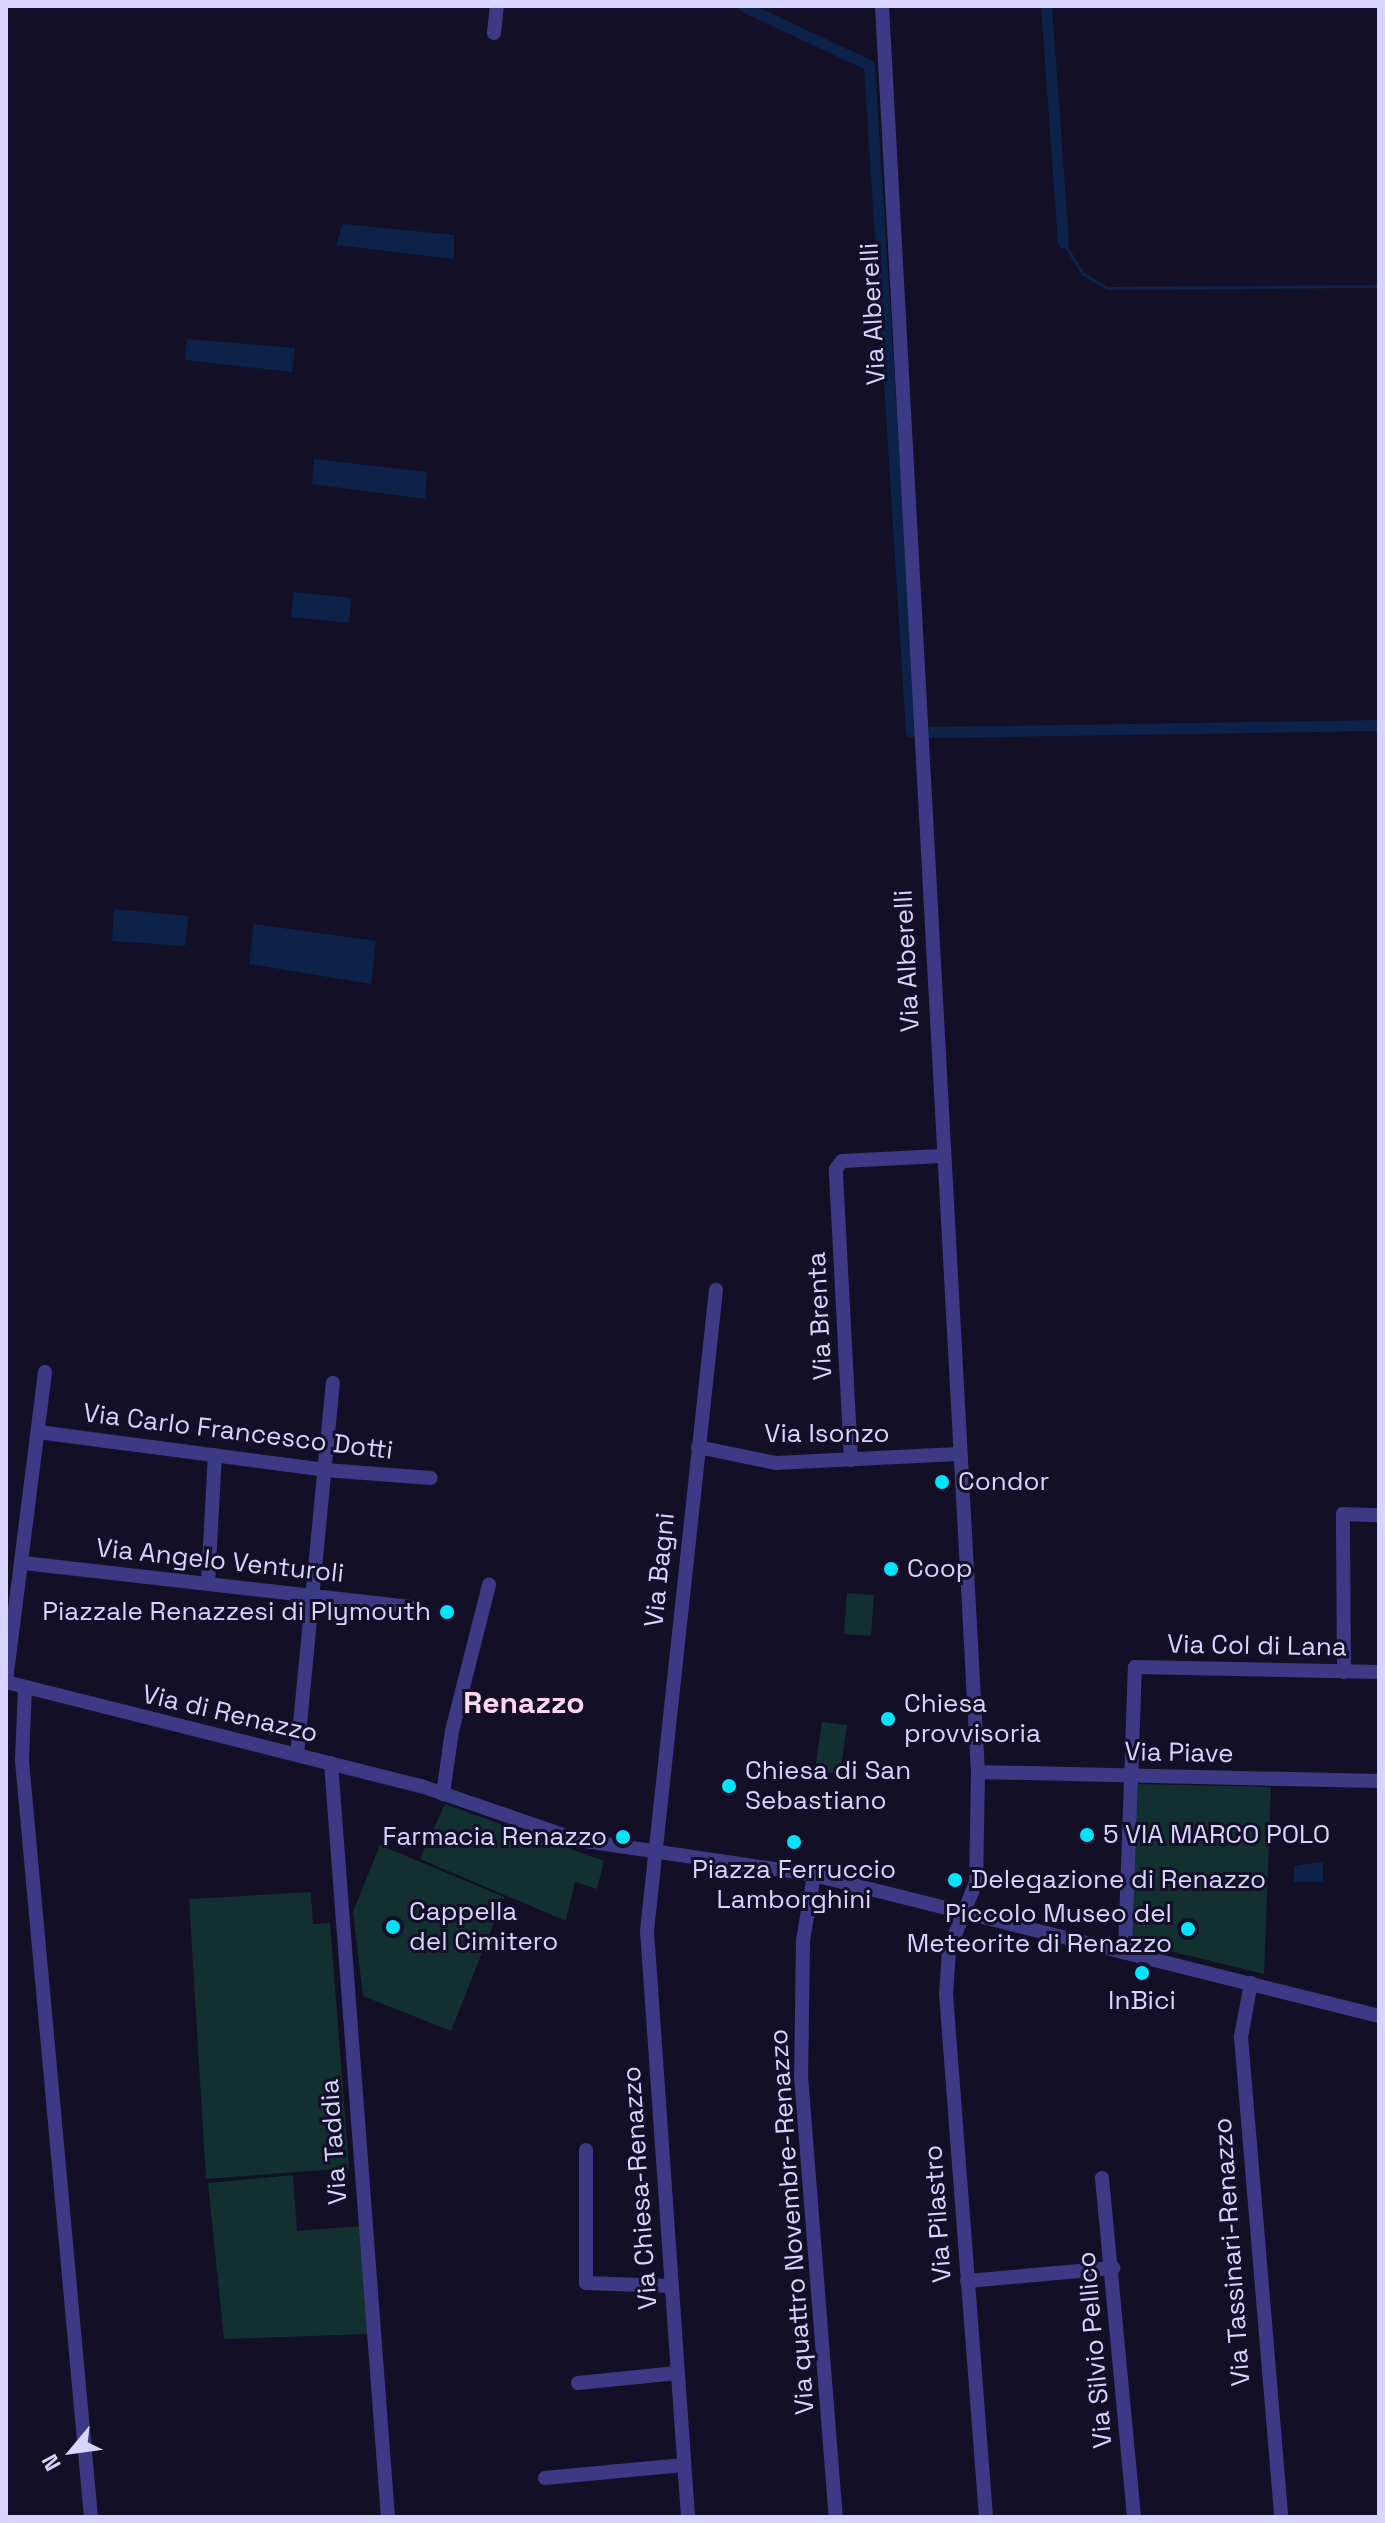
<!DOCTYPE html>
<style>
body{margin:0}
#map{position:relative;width:1385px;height:2523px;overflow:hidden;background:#130f26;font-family:"Space Grotesk",sans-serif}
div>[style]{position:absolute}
.green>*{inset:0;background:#12302f}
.water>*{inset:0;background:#0c2248}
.stream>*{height:3px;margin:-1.5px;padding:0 1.5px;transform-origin:1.5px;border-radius:1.5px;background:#0c2248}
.canal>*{height:11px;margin:-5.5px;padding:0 5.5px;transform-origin:5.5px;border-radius:5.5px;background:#0c2248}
.minor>*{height:14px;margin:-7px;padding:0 7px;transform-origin:7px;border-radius:7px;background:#3d3a85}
.dots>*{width:22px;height:22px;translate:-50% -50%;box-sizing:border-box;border:4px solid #130f26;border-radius:50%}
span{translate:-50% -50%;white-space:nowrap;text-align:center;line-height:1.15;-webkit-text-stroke:6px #130f26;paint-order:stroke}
.street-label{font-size:26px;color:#d9d4ff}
.poi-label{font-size:26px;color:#d9d4ff}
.left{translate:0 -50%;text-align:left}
.right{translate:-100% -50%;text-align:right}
.quarter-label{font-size:30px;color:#ffd6f0;font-weight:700}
.frame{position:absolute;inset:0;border:8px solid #d9d4ff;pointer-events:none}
.north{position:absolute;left:32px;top:2411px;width:80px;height:80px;-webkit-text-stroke:6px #130f26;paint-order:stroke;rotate:241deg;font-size:22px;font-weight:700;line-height:32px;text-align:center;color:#d9d4ff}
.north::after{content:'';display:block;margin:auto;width:28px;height:36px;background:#d9d4ff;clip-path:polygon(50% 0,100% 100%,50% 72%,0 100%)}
</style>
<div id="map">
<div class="green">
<i style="clip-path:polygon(847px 1593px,874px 1595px,871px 1636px,844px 1634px)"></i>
<i style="clip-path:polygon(822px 1722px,847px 1725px,840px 1774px,815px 1770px)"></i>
<i style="clip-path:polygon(1138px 1784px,1271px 1787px,1264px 1974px,1132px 1942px)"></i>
<i style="clip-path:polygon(445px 1804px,604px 1861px,597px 1889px,575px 1882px,566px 1921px,420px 1859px)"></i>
<i style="clip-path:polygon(380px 1845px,504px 1897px,451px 2031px,363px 1996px,353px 1912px)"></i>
<i style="clip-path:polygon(311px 1892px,313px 1924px,330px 1923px,349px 2168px,206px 2179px,189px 1899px)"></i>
<i style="clip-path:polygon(293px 2175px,297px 2231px,360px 2226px,368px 2334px,224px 2339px,208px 2183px)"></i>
</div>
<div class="water">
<i style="clip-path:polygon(343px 224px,454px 235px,454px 259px,336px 245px)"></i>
<i style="clip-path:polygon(187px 339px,295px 348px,292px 372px,185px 360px)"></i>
<i style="clip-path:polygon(314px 459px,427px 472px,425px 499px,312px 484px)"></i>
<i style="clip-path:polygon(294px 592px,351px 598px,349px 623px,291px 617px)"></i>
<i style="clip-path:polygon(114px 909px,188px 916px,185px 946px,112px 941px)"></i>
<i style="clip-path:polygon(254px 924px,376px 941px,371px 984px,249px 964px)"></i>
<i style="clip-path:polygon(1313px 1863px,1323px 1863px,1323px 1882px,1294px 1882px,1294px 1866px)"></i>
</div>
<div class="stream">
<i style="left:1063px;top:242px;width:36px;rotate:58deg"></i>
<i style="left:1082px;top:273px;width:29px;rotate:31deg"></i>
<i style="left:1107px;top:288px;width:272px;rotate:-0.4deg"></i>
</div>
<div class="canal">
<i style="left:743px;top:6px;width:139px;rotate:25.1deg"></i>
<i style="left:869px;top:65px;width:668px;rotate:86.4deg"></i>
<i style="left:1046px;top:6px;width:237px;rotate:85.9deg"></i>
<i style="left:931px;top:732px;width:448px;rotate:-0.9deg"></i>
</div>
<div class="minor">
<i style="left:882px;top:6px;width:1769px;rotate:86.89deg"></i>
<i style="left:978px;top:1772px;width:110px;rotate:91deg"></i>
<i style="left:976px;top:1882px;width:73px;rotate:111.7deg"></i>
<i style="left:949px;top:1950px;width:44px;rotate:93.9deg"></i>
<i style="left:946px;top:1994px;width:525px;rotate:85.63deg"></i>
<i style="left:494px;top:33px;width:27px;rotate:-84deg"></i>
<i style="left:45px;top:1372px;width:312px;rotate:97.2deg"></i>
<i style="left:6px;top:1682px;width:428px;rotate:14.1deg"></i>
<i style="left:421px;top:1786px;width:166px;rotate:19deg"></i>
<i style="left:578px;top:1840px;width:239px;rotate:8.4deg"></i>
<i style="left:814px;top:1875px;width:582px;rotate:14.01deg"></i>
<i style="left:38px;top:1432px;width:290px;rotate:7.5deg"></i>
<i style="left:325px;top:1470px;width:106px;rotate:4.3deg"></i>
<i style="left:698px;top:1447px;width:80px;rotate:11.6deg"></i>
<i style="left:776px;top:1463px;width:182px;rotate:-2.8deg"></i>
<i style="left:851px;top:1460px;width:291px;rotate:-93deg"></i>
<i style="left:836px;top:1169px;width:10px;rotate:-53deg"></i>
<i style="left:842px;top:1161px;width:99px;rotate:-2.9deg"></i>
<i style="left:24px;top:1563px;width:389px;rotate:6.5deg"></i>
<i style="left:208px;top:1583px;width:128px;rotate:-86.9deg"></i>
<i style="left:1344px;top:1672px;width:158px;rotate:-90.4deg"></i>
<i style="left:1343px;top:1514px;width:36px;rotate:2deg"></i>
<i style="left:25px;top:1688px;width:73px;rotate:92.4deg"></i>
<i style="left:22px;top:1761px;width:759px;rotate:84.79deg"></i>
<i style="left:297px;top:1755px;width:374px;rotate:-84.5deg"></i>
<i style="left:331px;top:1763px;width:756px;rotate:85.68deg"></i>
<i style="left:978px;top:1772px;width:401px;rotate:1.3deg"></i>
<i style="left:443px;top:1794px;width:64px;rotate:-81.9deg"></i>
<i style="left:452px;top:1731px;width:151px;rotate:-75.8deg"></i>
<i style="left:814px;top:1875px;width:67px;rotate:99.5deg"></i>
<i style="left:803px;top:1941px;width:135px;rotate:90.8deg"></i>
<i style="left:801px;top:2076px;width:442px;rotate:85.5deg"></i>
<i style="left:1125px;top:1951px;width:284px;rotate:-88deg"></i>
<i style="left:1135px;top:1667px;width:244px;rotate:1.2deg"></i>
<i style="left:1251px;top:1983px;width:55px;rotate:100.5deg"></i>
<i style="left:1241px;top:2037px;width:482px;rotate:85.2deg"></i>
<i style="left:586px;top:2150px;width:133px;rotate:90deg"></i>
<i style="left:586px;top:2283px;width:85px;rotate:2deg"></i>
<i style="left:1102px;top:2178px;width:341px;rotate:84.6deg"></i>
<i style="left:967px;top:2281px;width:147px;rotate:-5.1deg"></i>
<i style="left:578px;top:2383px;width:100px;rotate:-5.7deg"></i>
<i style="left:545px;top:2478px;width:139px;rotate:-5.4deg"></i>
<i style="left:688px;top:2517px;width:587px;rotate:-94deg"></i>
<i style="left:647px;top:1931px;width:645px;rotate:-83.86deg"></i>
</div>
<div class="dots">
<i style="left:942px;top:1482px;background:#00e5ff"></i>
<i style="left:891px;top:1569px;background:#00e5ff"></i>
<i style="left:447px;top:1612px;background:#00e5ff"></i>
<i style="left:888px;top:1719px;background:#00e5ff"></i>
<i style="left:729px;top:1786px;background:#00e5ff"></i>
<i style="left:1087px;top:1835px;background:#00e5ff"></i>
<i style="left:623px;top:1837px;background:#00e5ff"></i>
<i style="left:794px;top:1842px;background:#00e5ff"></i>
<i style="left:955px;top:1880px;background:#00e5ff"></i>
<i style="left:393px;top:1927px;background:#00e5ff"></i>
<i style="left:1188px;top:1929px;background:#00e5ff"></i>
<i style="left:1142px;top:1973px;background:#00e5ff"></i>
</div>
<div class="street-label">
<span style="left:873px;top:314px;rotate:-93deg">Via Alberelli</span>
<span style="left:907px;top:961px;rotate:-93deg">Via Alberelli</span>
<span style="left:820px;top:1316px;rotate:-93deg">Via Brenta</span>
<span style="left:238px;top:1432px;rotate:7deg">Via Carlo Francesco Dotti</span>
<span style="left:827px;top:1434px">Via Isonzo</span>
<span style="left:220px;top:1561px;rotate:6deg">Via Angelo Venturoli</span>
<span style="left:660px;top:1570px;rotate:-84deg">Via Bagni</span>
<span style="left:1257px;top:1646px;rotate:1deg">Via Col di Lana</span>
<span style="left:230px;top:1714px;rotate:13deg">Via di Renazzo</span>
<span style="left:1179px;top:1753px;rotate:1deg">Via Piave</span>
<span style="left:334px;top:2142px;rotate:-94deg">Via Taddia</span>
<span style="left:640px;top:2188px;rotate:-94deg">Via Chiesa-Renazzo</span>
<span style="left:938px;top:2214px;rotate:-94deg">Via Pilastro</span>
<span style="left:792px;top:2222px;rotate:-94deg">Via quattro Novembre-Renazzo</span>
<span style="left:1232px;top:2252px;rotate:-94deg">Via Tassinari-Renazzo</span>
<span style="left:1095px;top:2350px;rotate:-95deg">Via Silvio Pellico</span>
</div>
<div class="poi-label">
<span class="left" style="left:958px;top:1482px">Condor</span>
<span class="left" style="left:907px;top:1569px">Coop</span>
<span class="right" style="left:431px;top:1612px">Piazzale Renazzesi di Plymouth</span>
<span class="left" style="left:904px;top:1719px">Chiesa<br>provvisoria</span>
<span class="left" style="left:745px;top:1786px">Chiesa di San<br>Sebastiano</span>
<span class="left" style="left:1103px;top:1835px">5 VIA MARCO POLO</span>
<span class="right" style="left:607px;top:1837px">Farmacia Renazzo</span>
<span style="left:794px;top:1885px">Piazza Ferruccio<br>Lamborghini</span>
<span class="left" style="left:971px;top:1880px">Delegazione di Renazzo</span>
<span class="left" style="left:409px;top:1927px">Cappella<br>del Cimitero</span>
<span class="right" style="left:1172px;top:1929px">Piccolo Museo del<br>Meteorite di Renazzo</span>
<span style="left:1142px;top:2001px">InBici</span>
</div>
<div class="quarter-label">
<span style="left:524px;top:1703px">Renazzo</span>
</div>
<div class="frame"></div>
<div class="north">N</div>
</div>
